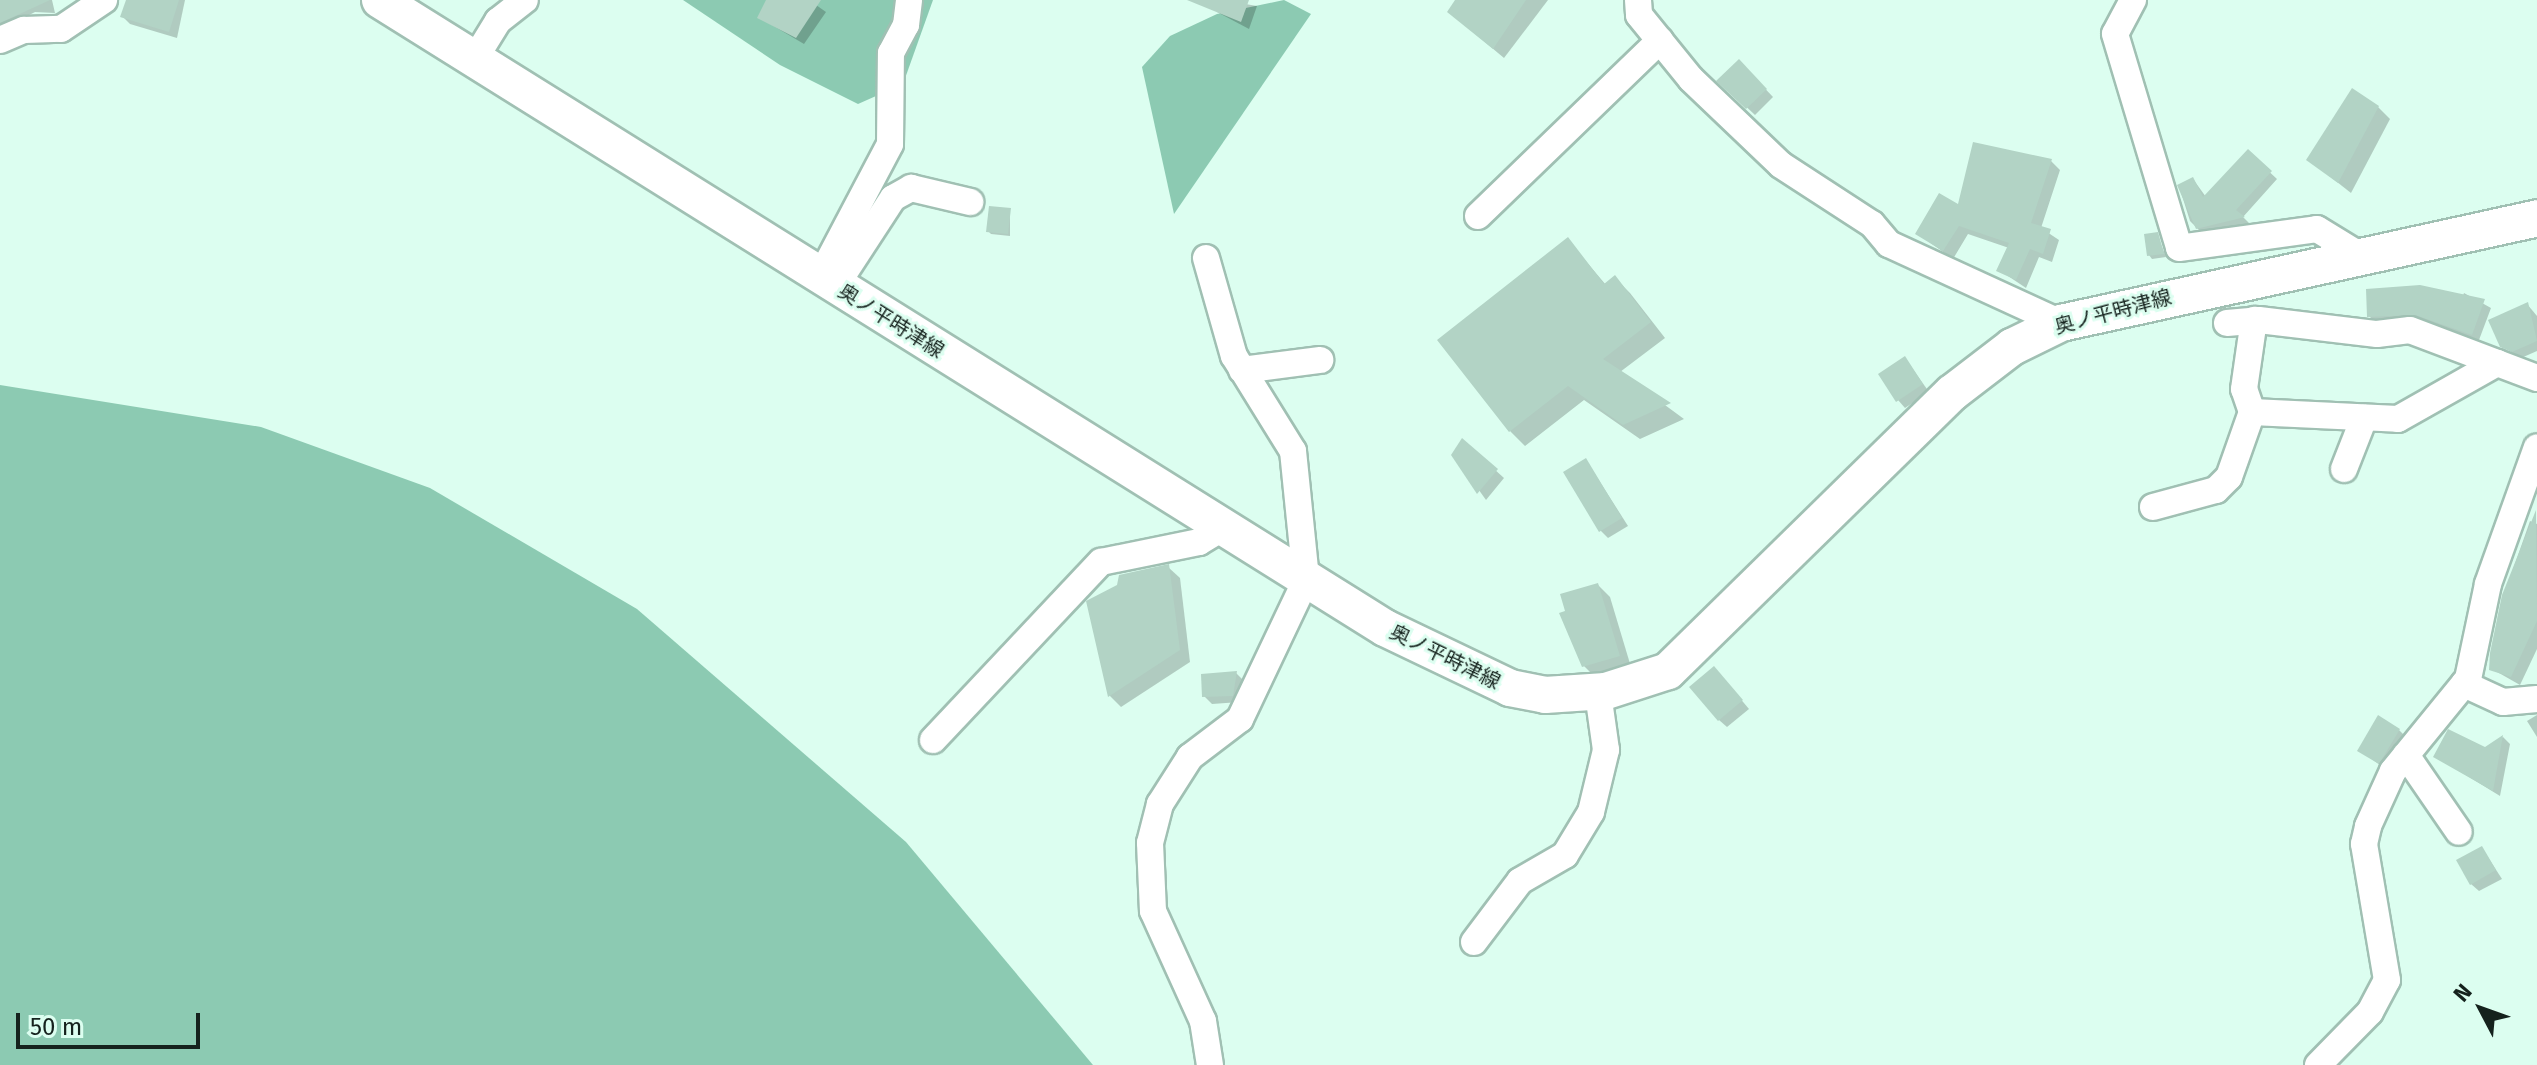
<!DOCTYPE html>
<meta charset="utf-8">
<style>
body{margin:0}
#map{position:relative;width:2537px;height:1065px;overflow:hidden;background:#dcfef0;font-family:"Fira Sans","Noto Sans JP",sans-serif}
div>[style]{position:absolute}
.forest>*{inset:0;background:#8ccab2}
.shadow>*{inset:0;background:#0003}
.building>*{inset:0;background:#b2d3c5}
.roads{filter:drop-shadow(2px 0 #a0c0b3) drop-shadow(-2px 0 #a0c0b3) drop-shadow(0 2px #a0c0b3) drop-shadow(0 -2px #a0c0b3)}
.street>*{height:26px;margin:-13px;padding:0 13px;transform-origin:13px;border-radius:13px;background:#fff}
.secondary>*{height:36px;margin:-18px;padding:0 18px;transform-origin:18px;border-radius:18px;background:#fff}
span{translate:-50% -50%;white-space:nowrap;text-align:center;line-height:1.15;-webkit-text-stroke:6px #dcfef0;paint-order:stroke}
.street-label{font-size:20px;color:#15221d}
.north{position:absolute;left:2441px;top:969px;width:80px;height:80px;-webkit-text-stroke:6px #dcfef0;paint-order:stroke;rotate:311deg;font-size:22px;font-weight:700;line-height:32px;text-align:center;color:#15221d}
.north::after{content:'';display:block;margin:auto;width:28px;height:36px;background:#15221d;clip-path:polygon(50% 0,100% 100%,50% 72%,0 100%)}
.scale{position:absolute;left:16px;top:1013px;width:184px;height:36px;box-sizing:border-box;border:4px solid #15221d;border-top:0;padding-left:10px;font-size:24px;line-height:28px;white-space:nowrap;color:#15221d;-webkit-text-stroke:6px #dcfef0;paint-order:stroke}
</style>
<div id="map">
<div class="forest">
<i style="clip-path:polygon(683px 0,933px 0,903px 84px,858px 104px,780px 65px)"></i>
<i style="clip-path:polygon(1284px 0,1311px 14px,1174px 214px,1142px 67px,1170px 36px,1217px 14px)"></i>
<i style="clip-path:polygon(0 385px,261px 427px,430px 488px,637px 609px,906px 842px,1093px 1065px,0 1065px)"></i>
</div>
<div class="shadow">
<i style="clip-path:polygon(13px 0,52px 0,55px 13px,35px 12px,0 30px,0 6px)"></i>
<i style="clip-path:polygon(128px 0,185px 0,177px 38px,130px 24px,123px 17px)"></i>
<i style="clip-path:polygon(774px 0,809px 0,826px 12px,804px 44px,760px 18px)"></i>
<i style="clip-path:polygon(1222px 0,1257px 6px,1249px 29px,1217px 12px)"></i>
<i style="clip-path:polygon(1457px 0,1548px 0,1504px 58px,1449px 12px)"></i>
<i style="clip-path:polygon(1739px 61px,1773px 97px,1755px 115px,1719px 81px)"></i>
<i style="clip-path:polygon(2378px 107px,2390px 119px,2351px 193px,2309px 160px)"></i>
<i style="clip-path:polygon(2248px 152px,2277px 179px,2243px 217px,2251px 225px,2205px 236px,2190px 221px,2179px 186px,2193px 179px,2206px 197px)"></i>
<i style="clip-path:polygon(2051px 161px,2060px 170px,2041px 228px,2059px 240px,2052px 262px,2039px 257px,2026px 288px,1999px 270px,2009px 248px,1968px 234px,1953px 259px,1918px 234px)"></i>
<i style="clip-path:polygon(1010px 210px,1010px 236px,991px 234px,988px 231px)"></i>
<i style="clip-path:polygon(2157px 234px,2166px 257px,2152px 259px,2149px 255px)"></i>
<i style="clip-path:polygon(1568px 240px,1606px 285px,1615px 278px,1630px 293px,1665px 338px,1620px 372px,1684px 419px,1640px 439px,1584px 400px,1525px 446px,1510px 431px)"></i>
<i style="clip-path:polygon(2464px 293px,2491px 308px,2479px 340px,2423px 321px,2376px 323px,2369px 316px,2461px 301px)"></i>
<i style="clip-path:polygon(2527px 304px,2537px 316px,2537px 351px,2521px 358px,2502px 346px)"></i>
<i style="clip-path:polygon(1905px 358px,1929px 392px,1905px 408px,1898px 400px)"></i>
<i style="clip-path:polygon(1463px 441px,1504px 478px,1486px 500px,1454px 455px)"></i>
<i style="clip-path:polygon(1586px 460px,1628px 526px,1608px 538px,1601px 531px)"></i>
<i style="clip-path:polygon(2530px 521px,2537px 524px,2537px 649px,2520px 685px,2492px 669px,2504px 595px)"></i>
<i style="clip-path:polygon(1168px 567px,1180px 578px,1190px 662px,1121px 707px,1110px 696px,1088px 602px)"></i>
<i style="clip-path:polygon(1598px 585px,1610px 597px,1631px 667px,1596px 678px,1584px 666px)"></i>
<i style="clip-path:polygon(1236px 673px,1244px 681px,1240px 702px,1212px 704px,1204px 696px)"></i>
<i style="clip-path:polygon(1722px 677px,1749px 709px,1727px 727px,1719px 720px)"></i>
<i style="clip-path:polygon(2537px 715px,2537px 737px,2527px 721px)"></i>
<i style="clip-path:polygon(2399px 730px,2407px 738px,2387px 770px,2359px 750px)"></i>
<i style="clip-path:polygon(2503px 737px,2510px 744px,2500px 796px,2435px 756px,2485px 749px)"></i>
<i style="clip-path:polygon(2482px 848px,2502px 879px,2479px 891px,2471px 884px)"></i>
</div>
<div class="building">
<i style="clip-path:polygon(0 0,50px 0,0 23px)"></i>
<i style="clip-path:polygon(126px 0,179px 0,169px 32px,120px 17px)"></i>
<i style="clip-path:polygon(766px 0,821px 0,796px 38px,757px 18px)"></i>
<i style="clip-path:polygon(1187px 0,1249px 0,1241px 22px)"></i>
<i style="clip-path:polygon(1455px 0,1526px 0,1493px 49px,1447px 12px)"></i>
<i style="clip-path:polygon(1739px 59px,1767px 89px,1746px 109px,1716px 81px)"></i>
<i style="clip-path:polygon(2352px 88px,2379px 106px,2338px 183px,2306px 160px)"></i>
<i style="clip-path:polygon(1973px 142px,2052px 159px,2031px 223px,2051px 229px,2043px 254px,2030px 249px,2016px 280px,1996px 271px,2009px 243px,1959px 226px,1943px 251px,1915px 234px,1939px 193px,1958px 204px)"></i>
<i style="clip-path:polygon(2248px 149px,2272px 171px,2236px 210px,2245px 217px,2196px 229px,2177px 185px,2193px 177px,2203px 197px)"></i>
<i style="clip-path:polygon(989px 206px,1011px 208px,1008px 234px,986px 232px)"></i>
<i style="clip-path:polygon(2158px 232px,2164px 254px,2147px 256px,2144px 234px)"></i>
<i style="clip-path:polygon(1568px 237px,1604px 284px,1615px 275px,1651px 322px,1603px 359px,1671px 403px,1623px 425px,1568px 386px,1509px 432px,1437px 340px)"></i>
<i style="clip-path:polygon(2420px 285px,2485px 299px,2472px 335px,2415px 315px,2367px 317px,2366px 289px)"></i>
<i style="clip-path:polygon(2528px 302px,2537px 341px,2512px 352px,2500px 347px,2488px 320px)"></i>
<i style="clip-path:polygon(1905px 356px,1923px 384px,1896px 402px,1878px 374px)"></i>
<i style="clip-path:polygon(1462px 438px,1498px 469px,1477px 494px,1451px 455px)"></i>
<i style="clip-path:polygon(1586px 458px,1622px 518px,1599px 532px,1563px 472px)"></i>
<i style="clip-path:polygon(2536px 510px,2537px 621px,2511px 677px,2489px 670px,2490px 653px,2502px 595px)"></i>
<i style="clip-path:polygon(1169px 564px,1180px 650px,1108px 697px,1086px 601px,1117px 585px,1119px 575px)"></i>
<i style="clip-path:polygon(1598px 583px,1620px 656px,1582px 667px,1559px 613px,1565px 611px,1560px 594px)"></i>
<i style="clip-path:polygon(1714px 666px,1743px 700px,1718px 721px,1689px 687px)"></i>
<i style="clip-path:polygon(1237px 671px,1233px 696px,1202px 697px,1201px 674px)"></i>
<i style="clip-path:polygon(2378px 715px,2400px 729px,2379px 764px,2357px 751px)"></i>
<i style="clip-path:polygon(2448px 729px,2485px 747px,2503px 735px,2493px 791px,2433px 757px)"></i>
<i style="clip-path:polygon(2482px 846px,2496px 870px,2470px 885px,2456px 860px)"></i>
</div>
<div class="roads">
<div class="street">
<i style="left:1638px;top:0;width:15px;rotate:86deg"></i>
<i style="left:1639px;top:15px;width:82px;rotate:50.9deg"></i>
<i style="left:1691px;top:79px;width:124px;rotate:43.7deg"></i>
<i style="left:1781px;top:165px;width:108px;rotate:33deg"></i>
<i style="left:1872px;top:224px;width:26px;rotate:50deg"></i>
<i style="left:1889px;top:244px;width:189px;rotate:24.7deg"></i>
<i style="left:2133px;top:0;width:38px;rotate:118deg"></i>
<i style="left:2115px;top:34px;width:223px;rotate:73.3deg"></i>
<i style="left:2179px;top:248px;width:139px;rotate:-7.8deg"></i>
<i style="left:2317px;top:229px;width:46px;rotate:31.6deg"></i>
<i style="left:0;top:40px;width:26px;rotate:-23deg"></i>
<i style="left:24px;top:30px;width:37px;rotate:-2deg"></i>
<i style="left:61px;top:29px;width:52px;rotate:-34deg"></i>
<i style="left:474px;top:60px;width:46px;rotate:-58.4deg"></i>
<i style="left:498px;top:21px;width:34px;rotate:-38deg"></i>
<i style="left:1478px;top:216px;width:253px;rotate:-44deg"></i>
<i style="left:1206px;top:258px;width:102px;rotate:74.1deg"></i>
<i style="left:1234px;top:356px;width:112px;rotate:58.2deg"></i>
<i style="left:1293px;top:451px;width:130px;rotate:84.2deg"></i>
<i style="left:1306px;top:580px;width:154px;rotate:115.4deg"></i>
<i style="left:1240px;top:719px;width:63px;rotate:142.8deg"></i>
<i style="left:1190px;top:757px;width:56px;rotate:122.6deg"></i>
<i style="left:1160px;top:804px;width:40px;rotate:104.4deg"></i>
<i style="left:1150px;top:843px;width:68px;rotate:87.5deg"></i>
<i style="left:1153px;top:911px;width:121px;rotate:65.6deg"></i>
<i style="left:1203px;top:1021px;width:45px;rotate:81deg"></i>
<i style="left:820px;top:277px;width:150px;rotate:-62.2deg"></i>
<i style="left:890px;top:144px;width:91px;rotate:-89.4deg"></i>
<i style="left:891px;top:53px;width:32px;rotate:-62deg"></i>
<i style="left:906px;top:25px;width:25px;rotate:-83deg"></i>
<i style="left:835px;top:287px;width:106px;rotate:-56.9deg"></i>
<i style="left:893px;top:198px;width:21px;rotate:-29deg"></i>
<i style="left:911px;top:188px;width:61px;rotate:13.3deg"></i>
<i style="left:2227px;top:323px;width:32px;rotate:-5deg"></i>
<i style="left:2259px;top:320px;width:119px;rotate:6.8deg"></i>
<i style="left:2377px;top:334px;width:33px;rotate:-7deg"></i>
<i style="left:2410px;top:330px;width:136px;rotate:20.7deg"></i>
<i style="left:1242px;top:370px;width:79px;rotate:-7.3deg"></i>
<i style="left:2252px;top:412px;width:146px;rotate:2.7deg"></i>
<i style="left:2398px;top:419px;width:114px;rotate:-29.5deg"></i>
<i style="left:2344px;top:469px;width:55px;rotate:-68.6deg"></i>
<i style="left:2153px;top:507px;width:65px;rotate:-15.1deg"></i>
<i style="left:2216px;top:490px;width:18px;rotate:-45deg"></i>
<i style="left:2229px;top:477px;width:69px;rotate:-70.5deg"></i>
<i style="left:2252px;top:412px;width:24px;rotate:-109deg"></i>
<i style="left:2244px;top:389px;width:70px;rotate:-81.8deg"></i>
<i style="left:2464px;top:684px;width:43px;rotate:24.8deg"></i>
<i style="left:2503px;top:702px;width:34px;rotate:-5deg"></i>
<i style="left:933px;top:740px;width:245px;rotate:-46.7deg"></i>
<i style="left:1101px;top:562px;width:100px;rotate:-11.5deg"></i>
<i style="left:1199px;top:542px;width:26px;rotate:-31deg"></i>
<i style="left:2406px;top:755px;width:93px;rotate:55.5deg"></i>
<i style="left:1474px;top:942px;width:76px;rotate:-53deg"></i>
<i style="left:1520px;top:881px;width:52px;rotate:-30deg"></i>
<i style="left:1565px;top:855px;width:50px;rotate:-58.8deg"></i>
<i style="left:1591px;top:812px;width:64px;rotate:-76.4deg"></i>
<i style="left:1606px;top:750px;width:58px;rotate:-98deg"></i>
<i style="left:2318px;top:1065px;width:74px;rotate:-45.5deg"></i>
<i style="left:2370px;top:1012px;width:36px;rotate:-62deg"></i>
<i style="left:2387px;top:980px;width:138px;rotate:-99.6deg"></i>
<i style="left:2364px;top:844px;width:18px;rotate:-77deg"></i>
<i style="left:2368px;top:826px;width:60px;rotate:-65.6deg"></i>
<i style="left:2393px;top:771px;width:119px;rotate:-50.8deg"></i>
<i style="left:2468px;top:679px;width:97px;rotate:-78.1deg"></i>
<i style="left:2488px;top:584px;width:145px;rotate:-70.3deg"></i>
</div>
<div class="secondary">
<i style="left:380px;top:0;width:1185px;rotate:32deg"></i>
<i style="left:1385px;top:628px;width:139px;rotate:25.6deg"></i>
<i style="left:1510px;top:688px;width:36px;rotate:11deg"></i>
<i style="left:1545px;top:695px;width:61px;rotate:-3.8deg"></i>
<i style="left:1606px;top:691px;width:65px;rotate:-17.9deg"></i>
<i style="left:1668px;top:671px;width:397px;rotate:-44.4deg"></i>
<i style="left:1952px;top:393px;width:76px;rotate:-37.5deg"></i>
<i style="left:2012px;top:347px;width:55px;rotate:-26.1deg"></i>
<i style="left:2061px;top:323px;width:487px;rotate:-12.4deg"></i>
</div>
</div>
<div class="street-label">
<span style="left:2113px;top:312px;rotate:-15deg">奥ノ平時津線</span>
<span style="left:891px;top:321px;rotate:32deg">奥ノ平時津線</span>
<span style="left:1445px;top:657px;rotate:26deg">奥ノ平時津線</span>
</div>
<div class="north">N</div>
<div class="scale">50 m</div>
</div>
